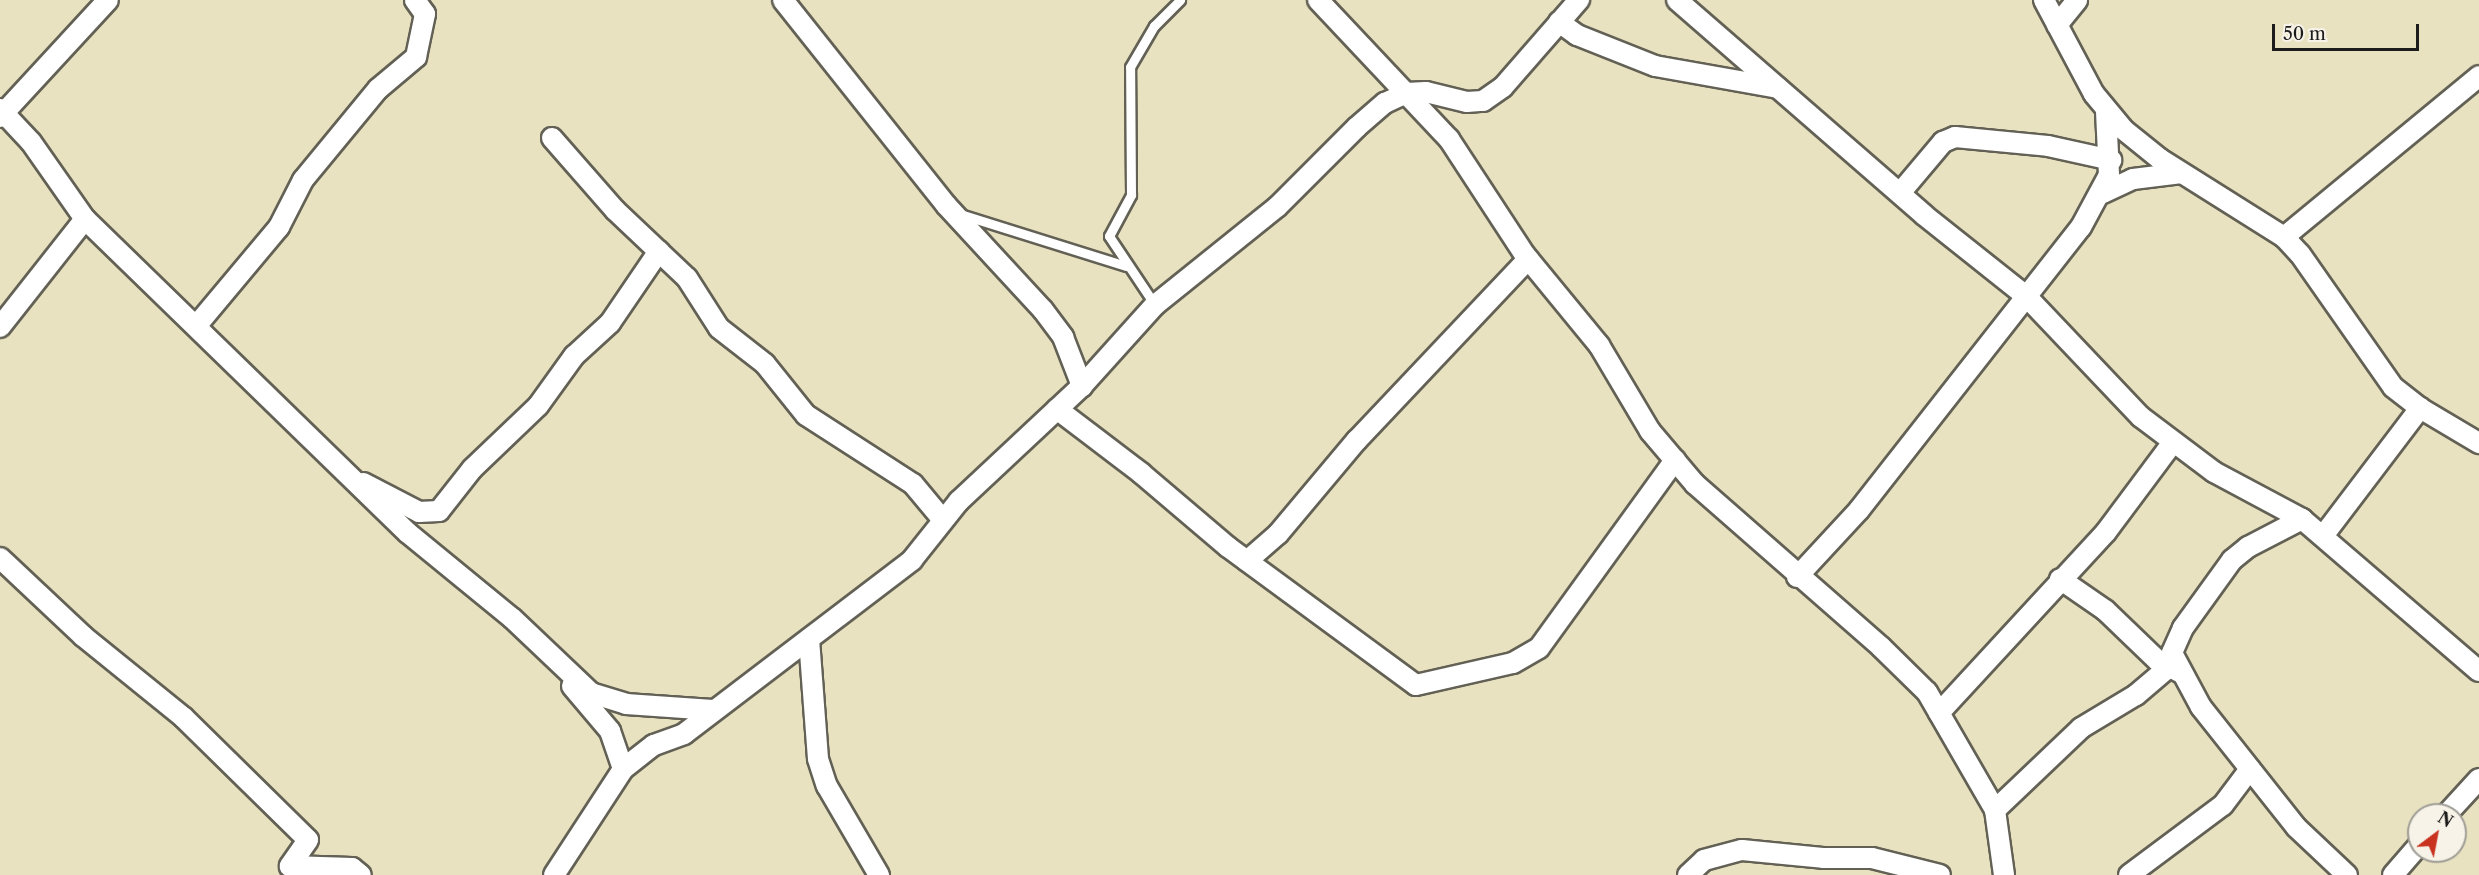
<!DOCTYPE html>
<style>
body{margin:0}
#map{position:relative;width:2479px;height:875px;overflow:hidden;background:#e8e2c0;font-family:"Libre Caslon Text",serif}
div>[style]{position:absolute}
.roads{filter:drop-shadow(2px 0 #636155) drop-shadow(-2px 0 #636155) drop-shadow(0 2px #636155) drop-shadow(0 -2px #636155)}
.lane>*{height:9px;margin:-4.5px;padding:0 4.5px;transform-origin:4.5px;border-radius:4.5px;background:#fff}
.street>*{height:20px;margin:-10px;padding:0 10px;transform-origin:10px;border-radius:10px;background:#fff}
span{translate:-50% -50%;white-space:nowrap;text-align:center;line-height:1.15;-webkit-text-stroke:4.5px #f7f3e8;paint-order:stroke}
.north{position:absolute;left:2407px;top:803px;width:60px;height:60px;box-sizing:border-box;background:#f7f3e8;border:2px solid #9f9d96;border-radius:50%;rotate:32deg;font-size:16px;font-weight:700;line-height:24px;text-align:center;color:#1c1c1c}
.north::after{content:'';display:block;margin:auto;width:21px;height:27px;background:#c8321e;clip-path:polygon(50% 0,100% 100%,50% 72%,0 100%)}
.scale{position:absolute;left:2272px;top:24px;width:147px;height:27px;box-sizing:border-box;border:3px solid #1c1c1c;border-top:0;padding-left:8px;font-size:18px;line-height:21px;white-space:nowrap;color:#1c1c1c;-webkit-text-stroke:4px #f7f3e8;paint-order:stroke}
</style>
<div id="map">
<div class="roads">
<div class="lane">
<i style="left:960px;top:214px;width:174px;rotate:17.4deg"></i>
<i style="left:1155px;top:305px;width:83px;rotate:-123.7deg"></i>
<i style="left:1109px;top:236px;width:47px;rotate:-61.8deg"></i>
<i style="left:1131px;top:195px;width:128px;rotate:-90.4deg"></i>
<i style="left:1130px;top:67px;width:48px;rotate:-59.7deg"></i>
<i style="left:1154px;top:26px;width:37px;rotate:-45deg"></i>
</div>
<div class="street">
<i style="left:783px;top:0;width:262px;rotate:51.5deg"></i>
<i style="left:946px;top:205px;width:143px;rotate:47.3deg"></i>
<i style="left:1043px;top:310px;width:34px;rotate:53deg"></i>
<i style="left:1063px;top:337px;width:53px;rotate:68.8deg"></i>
<i style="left:1318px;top:0;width:191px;rotate:46.7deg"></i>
<i style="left:1449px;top:139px;width:139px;rotate:56.8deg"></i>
<i style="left:1525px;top:255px;width:117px;rotate:50.6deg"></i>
<i style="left:1599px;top:345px;width:100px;rotate:59.3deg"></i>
<i style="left:1650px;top:431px;width:70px;rotate:49.7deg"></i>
<i style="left:1695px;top:484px;width:247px;rotate:41.2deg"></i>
<i style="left:1881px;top:647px;width:64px;rotate:44.4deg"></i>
<i style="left:1927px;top:692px;width:136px;rotate:60deg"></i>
<i style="left:1995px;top:810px;width:66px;rotate:82.1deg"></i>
<i style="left:1677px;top:0;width:327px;rotate:41deg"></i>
<i style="left:1924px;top:215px;width:130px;rotate:38.5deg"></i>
<i style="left:2026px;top:296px;width:167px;rotate:46.5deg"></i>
<i style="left:2141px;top:417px;width:91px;rotate:37deg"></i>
<i style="left:2214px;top:472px;width:100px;rotate:28.1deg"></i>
<i style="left:2302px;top:519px;width:233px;rotate:40.7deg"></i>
<i style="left:2044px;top:0;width:106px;rotate:62deg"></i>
<i style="left:2094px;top:94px;width:47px;rotate:50.2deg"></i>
<i style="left:2124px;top:130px;width:46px;rotate:38.9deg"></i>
<i style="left:2160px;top:159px;width:146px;rotate:32.2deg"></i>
<i style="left:2284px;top:237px;width:23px;rotate:47deg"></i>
<i style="left:2300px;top:254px;width:162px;rotate:55deg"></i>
<i style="left:2393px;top:387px;width:34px;rotate:38deg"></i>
<i style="left:2420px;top:408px;width:69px;rotate:30.7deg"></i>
<i style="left:1559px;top:22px;width:22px;rotate:36deg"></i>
<i style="left:1577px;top:35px;width:84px;rotate:21.7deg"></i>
<i style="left:1655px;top:66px;width:125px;rotate:10.1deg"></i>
<i style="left:2057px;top:25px;width:32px;rotate:-51deg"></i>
<i style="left:0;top:109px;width:45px;rotate:46.8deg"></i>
<i style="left:31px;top:142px;width:94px;rotate:55deg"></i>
<i style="left:85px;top:219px;width:450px;rotate:44.2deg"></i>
<i style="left:408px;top:533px;width:134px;rotate:39.3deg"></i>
<i style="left:512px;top:618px;width:109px;rotate:43.5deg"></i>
<i style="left:591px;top:693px;width:37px;rotate:17deg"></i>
<i style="left:626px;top:704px;width:87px;rotate:3.9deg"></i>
<i style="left:0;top:117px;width:159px;rotate:-47.3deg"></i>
<i style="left:552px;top:138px;width:96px;rotate:48.8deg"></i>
<i style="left:615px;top:210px;width:99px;rotate:43.4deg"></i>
<i style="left:687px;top:278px;width:59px;rotate:57.4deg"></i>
<i style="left:719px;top:328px;width:58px;rotate:38deg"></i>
<i style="left:765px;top:364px;width:65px;rotate:51.2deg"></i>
<i style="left:806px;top:415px;width:127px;rotate:32.8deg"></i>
<i style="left:913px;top:484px;width:47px;rotate:50.2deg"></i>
<i style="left:1900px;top:193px;width:67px;rotate:-49.9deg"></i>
<i style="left:1943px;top:142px;width:13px;rotate:-23deg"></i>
<i style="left:1955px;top:137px;width:93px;rotate:5.5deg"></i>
<i style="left:2048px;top:146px;width:65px;rotate:12.5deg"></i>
<i style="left:2103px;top:193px;width:33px;rotate:-25deg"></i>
<i style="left:2133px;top:179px;width:49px;rotate:-7deg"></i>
<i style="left:2284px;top:237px;width:253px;rotate:-39.5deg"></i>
<i style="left:197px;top:325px;width:128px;rotate:-50.1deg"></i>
<i style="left:279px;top:227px;width:53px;rotate:-62.9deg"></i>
<i style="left:303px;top:180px;width:118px;rotate:-50.5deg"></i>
<i style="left:378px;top:89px;width:50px;rotate:-40.1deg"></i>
<i style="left:416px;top:57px;width:44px;rotate:-78.2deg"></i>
<i style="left:425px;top:14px;width:17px;rotate:-126deg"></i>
<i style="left:0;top:327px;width:137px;rotate:-51.8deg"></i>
<i style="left:1057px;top:409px;width:106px;rotate:37.3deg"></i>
<i style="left:1141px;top:473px;width:114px;rotate:40.4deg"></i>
<i style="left:1228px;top:547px;width:233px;rotate:36.3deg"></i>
<i style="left:1416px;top:685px;width:99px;rotate:-12.8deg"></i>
<i style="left:1513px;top:663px;width:30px;rotate:-30deg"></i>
<i style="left:1539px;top:648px;width:232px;rotate:-54.1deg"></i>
<i style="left:363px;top:483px;width:63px;rotate:27.4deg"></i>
<i style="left:419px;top:512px;width:20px;rotate:-3deg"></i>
<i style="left:439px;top:511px;width:53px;rotate:-51.8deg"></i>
<i style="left:472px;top:469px;width:91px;rotate:-43.7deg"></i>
<i style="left:538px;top:406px;width:62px;rotate:-54.2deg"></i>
<i style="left:574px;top:356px;width:49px;rotate:-42.5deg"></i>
<i style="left:610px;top:323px;width:87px;rotate:-55.8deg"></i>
<i style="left:2302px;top:519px;width:61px;rotate:152.6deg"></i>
<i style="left:2248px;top:547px;width:21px;rotate:141deg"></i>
<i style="left:2232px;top:560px;width:84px;rotate:125.8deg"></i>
<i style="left:2183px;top:628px;width:27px;rotate:114deg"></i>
<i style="left:2172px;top:653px;width:61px;rotate:61.8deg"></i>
<i style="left:2201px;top:707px;width:153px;rotate:51.6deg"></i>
<i style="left:2296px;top:827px;width:70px;rotate:43.3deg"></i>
<i style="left:2323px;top:536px;width:161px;rotate:-52.8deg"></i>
<i style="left:0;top:558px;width:114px;rotate:43.2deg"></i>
<i style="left:83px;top:636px;width:129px;rotate:39deg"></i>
<i style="left:183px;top:717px;width:175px;rotate:44.5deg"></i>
<i style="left:308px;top:840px;width:32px;rotate:125deg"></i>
<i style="left:290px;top:866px;width:62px;rotate:1.8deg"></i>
<i style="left:352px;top:868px;width:11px;rotate:38deg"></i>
<i style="left:1247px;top:561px;width:41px;rotate:-41.1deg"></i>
<i style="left:1278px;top:534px;width:123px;rotate:-50deg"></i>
<i style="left:1357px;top:440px;width:249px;rotate:-46.6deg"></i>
<i style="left:1797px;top:577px;width:91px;rotate:-47.2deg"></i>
<i style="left:1859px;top:510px;width:360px;rotate:-51.9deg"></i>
<i style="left:2081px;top:227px;width:59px;rotate:-61.7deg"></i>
<i style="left:2109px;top:175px;width:64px;rotate:-92.7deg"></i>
<i style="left:2060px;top:579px;width:55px;rotate:34.6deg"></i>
<i style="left:2105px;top:610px;width:74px;rotate:43.9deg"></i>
<i style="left:2158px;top:661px;width:25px;rotate:27deg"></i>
<i style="left:809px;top:639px;width:120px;rotate:85.7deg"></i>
<i style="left:818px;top:759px;width:28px;rotate:72deg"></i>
<i style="left:827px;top:786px;width:103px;rotate:59.7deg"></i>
<i style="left:572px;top:686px;width:59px;rotate:49.8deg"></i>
<i style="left:610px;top:731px;width:40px;rotate:71.1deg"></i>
<i style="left:1939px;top:713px;width:246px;rotate:-47.3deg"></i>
<i style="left:2106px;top:532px;width:112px;rotate:-53.3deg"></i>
<i style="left:1995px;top:810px;width:119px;rotate:-43.6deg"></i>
<i style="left:2081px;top:728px;width:64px;rotate:-31deg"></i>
<i style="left:2136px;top:695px;width:43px;rotate:-40.3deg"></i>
<i style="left:2446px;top:815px;width:49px;rotate:-47.5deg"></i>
<i style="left:554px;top:875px;width:126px;rotate:-56.9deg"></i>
<i style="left:623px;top:769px;width:39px;rotate:-38deg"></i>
<i style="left:654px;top:745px;width:32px;rotate:-20deg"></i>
<i style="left:684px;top:734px;width:287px;rotate:-37.3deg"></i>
<i style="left:912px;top:560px;width:75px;rotate:-51.5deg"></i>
<i style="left:959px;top:501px;width:168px;rotate:-43.1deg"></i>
<i style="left:1082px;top:386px;width:109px;rotate:-48deg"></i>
<i style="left:1155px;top:305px;width:156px;rotate:-38.8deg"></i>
<i style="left:1277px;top:207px;width:113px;rotate:-45deg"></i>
<i style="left:1357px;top:127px;width:37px;rotate:-41deg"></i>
<i style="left:1385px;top:103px;width:23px;rotate:-25deg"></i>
<i style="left:1406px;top:93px;width:20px;rotate:-3deg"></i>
<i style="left:1426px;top:92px;width:42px;rotate:13.7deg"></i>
<i style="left:1467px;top:102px;width:16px;rotate:-4deg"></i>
<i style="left:1483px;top:101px;width:24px;rotate:-35deg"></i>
<i style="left:1503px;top:87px;width:116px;rotate:-48.9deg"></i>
<i style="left:1688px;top:875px;width:22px;rotate:-43deg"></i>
<i style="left:1704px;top:860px;width:39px;rotate:-15deg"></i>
<i style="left:1742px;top:850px;width:81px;rotate:5.6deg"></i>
<i style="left:1823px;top:858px;width:49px"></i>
<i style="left:1872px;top:858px;width:70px;rotate:14deg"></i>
<i style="left:2129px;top:875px;width:117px;rotate:-36.7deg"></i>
<i style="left:2223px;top:805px;width:45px;rotate:-53.1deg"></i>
<i style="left:2393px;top:875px;width:40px;rotate:-49deg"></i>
</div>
</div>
<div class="north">N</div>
<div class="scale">50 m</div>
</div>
